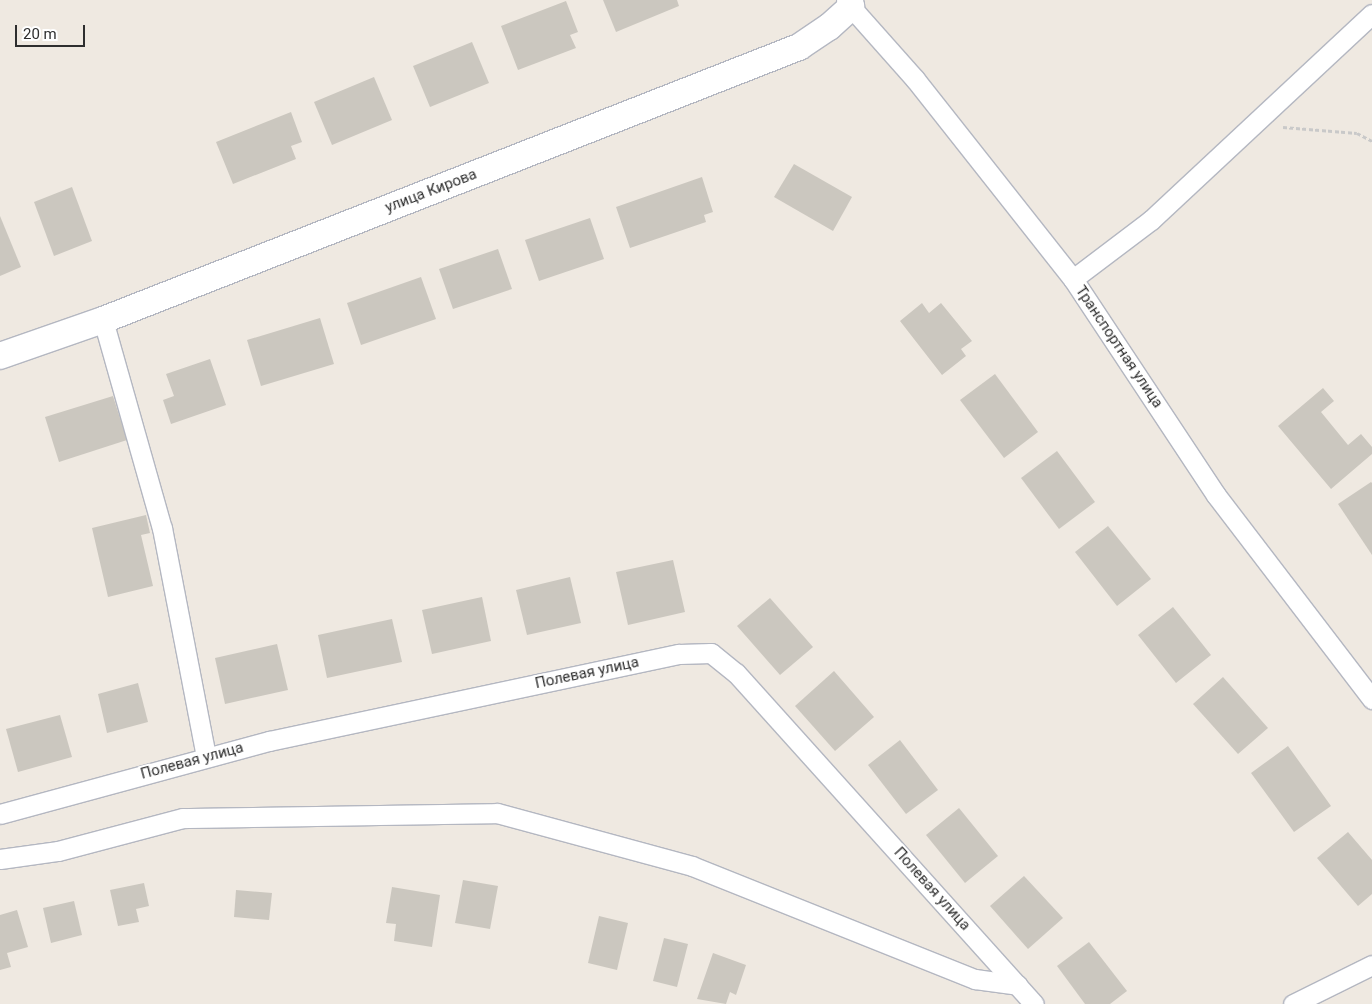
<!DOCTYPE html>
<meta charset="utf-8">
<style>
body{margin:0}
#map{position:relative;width:1372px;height:1004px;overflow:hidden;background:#efe9e1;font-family:Roboto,sans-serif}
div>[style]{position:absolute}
.building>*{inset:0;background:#cbc7bf}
.path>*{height:3px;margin-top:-1.5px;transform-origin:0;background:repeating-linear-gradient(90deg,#c9c9c9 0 4px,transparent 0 6.5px)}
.roads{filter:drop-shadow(1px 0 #b4b7c1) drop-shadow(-1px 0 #b4b7c1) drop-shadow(0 1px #b4b7c1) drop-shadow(0 -1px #b4b7c1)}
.street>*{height:19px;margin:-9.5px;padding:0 9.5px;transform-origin:9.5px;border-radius:9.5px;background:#fff}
.secondary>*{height:26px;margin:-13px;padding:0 13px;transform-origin:13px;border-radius:13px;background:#fff}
span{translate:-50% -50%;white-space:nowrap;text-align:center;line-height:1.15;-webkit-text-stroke:4px #fff;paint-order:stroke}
.street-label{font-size:15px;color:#2e2e2e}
.scale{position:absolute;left:15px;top:25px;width:70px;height:22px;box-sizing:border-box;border:2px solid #2e2e2e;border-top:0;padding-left:6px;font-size:15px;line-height:18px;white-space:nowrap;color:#2e2e2e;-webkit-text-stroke:4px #fff;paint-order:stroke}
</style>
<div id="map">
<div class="building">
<i style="clip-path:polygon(603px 0,677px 0,679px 6px,616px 32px)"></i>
<i style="clip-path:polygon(566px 1px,578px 32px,570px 35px,576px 48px,518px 70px,501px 26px)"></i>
<i style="clip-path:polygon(472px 42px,489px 83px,430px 107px,413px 66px)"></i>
<i style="clip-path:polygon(374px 77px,392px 120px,332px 145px,314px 102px)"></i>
<i style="clip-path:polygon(291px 112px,302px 142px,291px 146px,296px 159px,233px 184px,216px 142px)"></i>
<i style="clip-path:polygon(794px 164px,852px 197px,833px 231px,774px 197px)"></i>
<i style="clip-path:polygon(702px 177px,713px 212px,704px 215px,706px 222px,630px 248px,616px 207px)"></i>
<i style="clip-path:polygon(72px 187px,92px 241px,54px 256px,34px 202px)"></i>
<i style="clip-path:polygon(0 216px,21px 267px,0 276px)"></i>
<i style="clip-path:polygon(590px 218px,604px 259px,539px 281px,525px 240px)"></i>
<i style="clip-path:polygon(498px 249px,512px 289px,453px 309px,439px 269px)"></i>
<i style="clip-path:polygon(421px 277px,436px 319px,361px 345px,347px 303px)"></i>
<i style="clip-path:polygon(922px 303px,929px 313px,941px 303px,972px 341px,961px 349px,966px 356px,942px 375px,900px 321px)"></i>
<i style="clip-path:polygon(320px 318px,334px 364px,261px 386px,247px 340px)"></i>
<i style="clip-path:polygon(210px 359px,226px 405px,171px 424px,163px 400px,174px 396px,166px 374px)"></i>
<i style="clip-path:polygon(995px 374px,1038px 432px,1004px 458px,960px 400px)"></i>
<i style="clip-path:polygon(1323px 388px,1334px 401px,1321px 412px,1348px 445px,1361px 434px,1372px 447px,1372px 454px,1331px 489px,1278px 426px)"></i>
<i style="clip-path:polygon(113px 396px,127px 440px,59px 462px,45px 417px)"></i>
<i style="clip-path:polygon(1057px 451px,1095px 502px,1059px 529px,1021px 478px)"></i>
<i style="clip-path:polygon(1371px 482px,1372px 483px,1372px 555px,1338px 504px)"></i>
<i style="clip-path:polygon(146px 515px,150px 533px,141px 535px,153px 586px,108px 597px,92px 528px)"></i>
<i style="clip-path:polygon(1108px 526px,1151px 579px,1117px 606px,1075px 552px)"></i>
<i style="clip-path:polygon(673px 560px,685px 612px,628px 625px,616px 572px)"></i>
<i style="clip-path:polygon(570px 577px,581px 623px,527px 635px,516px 590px)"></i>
<i style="clip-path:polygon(482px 597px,491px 641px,432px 654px,422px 610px)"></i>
<i style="clip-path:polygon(770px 598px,813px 647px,780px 675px,737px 626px)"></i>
<i style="clip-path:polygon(1173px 607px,1211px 655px,1176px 683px,1138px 635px)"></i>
<i style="clip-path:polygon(392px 619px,402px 662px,327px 678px,318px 635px)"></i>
<i style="clip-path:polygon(277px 644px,288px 690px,225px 704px,215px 658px)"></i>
<i style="clip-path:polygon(834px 671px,874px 717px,835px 751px,795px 706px)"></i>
<i style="clip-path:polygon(1223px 677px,1268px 728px,1238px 754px,1193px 704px)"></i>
<i style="clip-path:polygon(138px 683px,148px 722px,107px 733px,98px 694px)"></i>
<i style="clip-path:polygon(60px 715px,72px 757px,18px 772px,6px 729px)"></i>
<i style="clip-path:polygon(900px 740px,938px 790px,906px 814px,868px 765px)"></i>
<i style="clip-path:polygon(1288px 746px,1331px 806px,1294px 832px,1251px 773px)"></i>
<i style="clip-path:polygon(959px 808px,998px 856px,965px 883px,926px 835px)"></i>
<i style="clip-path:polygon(1348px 832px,1372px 860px,1372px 894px,1358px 906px,1317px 858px)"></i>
<i style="clip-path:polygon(1024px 876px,1063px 918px,1028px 949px,990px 906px)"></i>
<i style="clip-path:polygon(463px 880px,498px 886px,490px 929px,455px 923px)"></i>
<i style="clip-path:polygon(144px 883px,149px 906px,136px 909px,139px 922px,118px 926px,110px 890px)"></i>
<i style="clip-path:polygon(392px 887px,440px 895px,432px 947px,394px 941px,396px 924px,386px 923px)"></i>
<i style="clip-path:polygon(236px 890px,272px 893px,269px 920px,234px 917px)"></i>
<i style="clip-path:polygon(74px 901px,82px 935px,51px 943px,43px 908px)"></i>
<i style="clip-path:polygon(17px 910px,28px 947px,7px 953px,11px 967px,0 970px,0 915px)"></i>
<i style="clip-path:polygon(599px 916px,628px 923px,617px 970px,588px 963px)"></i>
<i style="clip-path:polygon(664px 938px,688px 944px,677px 987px,653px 981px)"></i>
<i style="clip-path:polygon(1089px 942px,1127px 991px,1110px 1004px,1085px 1004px,1057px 966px)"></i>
<i style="clip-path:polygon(713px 953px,746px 965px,736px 995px,730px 992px,726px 1004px,697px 999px)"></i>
</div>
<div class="path">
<i style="left:1283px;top:127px;width:74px;rotate:4.6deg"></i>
<i style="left:1357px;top:133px;width:17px;rotate:28deg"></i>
</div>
<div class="roads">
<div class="street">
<i style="left:851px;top:7px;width:96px;rotate:48.4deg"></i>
<i style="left:915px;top:79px;width:255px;rotate:51.7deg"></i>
<i style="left:1073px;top:279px;width:259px;rotate:56.5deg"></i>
<i style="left:1216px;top:495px;width:257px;rotate:52.6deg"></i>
<i style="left:1073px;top:279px;width:98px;rotate:-37.1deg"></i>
<i style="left:1151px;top:220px;width:302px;rotate:-43deg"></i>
<i style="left:103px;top:320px;width:216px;rotate:74.2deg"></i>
<i style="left:162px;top:528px;width:233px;rotate:79.1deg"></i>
<i style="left:0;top:814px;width:279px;rotate:-15.2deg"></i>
<i style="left:269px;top:741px;width:419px;rotate:-12deg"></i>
<i style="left:679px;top:654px;width:32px;rotate:-2deg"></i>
<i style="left:711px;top:653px;width:32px;rotate:39deg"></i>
<i style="left:736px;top:673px;width:445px;rotate:48deg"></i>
<i style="left:0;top:859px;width:59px;rotate:-7.9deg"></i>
<i style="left:58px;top:851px;width:129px;rotate:-14.8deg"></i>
<i style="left:183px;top:818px;width:314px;rotate:-0.9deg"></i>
<i style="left:497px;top:813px;width:202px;rotate:15.2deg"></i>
<i style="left:692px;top:866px;width:305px;rotate:21.8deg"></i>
<i style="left:975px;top:979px;width:43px;rotate:7.9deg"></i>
<i style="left:1293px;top:1004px;width:88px;rotate:-26.3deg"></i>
</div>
<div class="secondary">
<i style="left:0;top:356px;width:109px;rotate:-19.3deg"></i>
<i style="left:103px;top:320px;width:748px;rotate:-21.42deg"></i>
<i style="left:799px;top:47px;width:36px;rotate:-34deg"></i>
<i style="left:829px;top:27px;width:30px;rotate:-42deg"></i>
<i style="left:851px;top:7px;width:7px;rotate:-98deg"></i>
</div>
</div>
<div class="street-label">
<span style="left:431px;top:191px;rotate:-21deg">улица Кирова</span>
<span style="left:1119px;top:347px;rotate:56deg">Транспортная улица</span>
<span style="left:587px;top:673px;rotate:-12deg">Полевая улица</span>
<span style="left:192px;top:761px;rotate:-15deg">Полевая улица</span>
<span style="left:932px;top:889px;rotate:48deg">Полевая улица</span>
</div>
<div class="scale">20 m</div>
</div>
